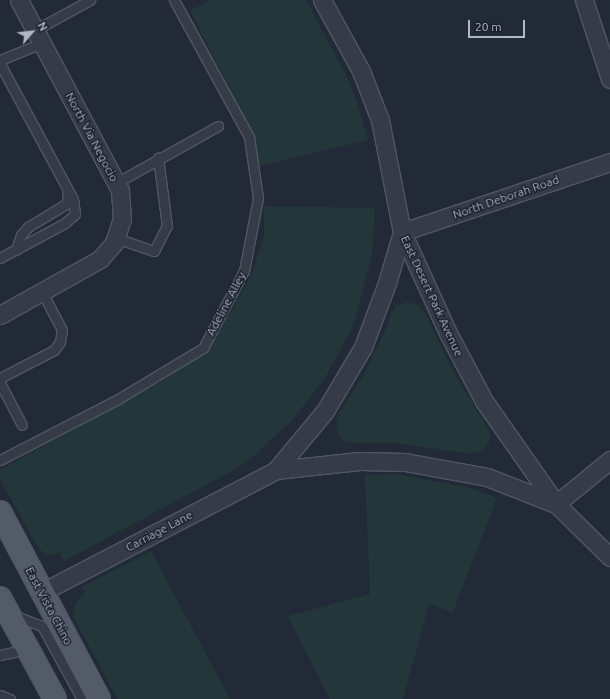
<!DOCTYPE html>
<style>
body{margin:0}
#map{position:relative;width:610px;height:699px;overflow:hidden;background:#222a38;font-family:Ubuntu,sans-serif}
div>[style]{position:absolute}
.green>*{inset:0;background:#233639}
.roads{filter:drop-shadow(1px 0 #505763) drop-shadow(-1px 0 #505763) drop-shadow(0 1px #505763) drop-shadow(0 -1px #505763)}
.lane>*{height:9px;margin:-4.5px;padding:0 4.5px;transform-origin:4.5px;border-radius:4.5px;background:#353c48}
.street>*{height:17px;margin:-8.5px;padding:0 8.5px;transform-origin:8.5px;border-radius:8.5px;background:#353c48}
.primary>*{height:22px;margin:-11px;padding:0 11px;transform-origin:11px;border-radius:11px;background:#535b68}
span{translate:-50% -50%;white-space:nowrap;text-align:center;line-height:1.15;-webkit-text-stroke:3px #1a212d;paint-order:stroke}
.street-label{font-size:12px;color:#b0b7c5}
.north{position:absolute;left:12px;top:12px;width:40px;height:40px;-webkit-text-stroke:3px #1a212d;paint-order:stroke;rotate:62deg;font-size:11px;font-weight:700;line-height:16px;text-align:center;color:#b0b7c5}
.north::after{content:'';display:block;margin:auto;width:14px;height:18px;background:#b0b7c5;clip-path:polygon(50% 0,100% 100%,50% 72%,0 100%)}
.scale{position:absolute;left:468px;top:20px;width:57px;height:18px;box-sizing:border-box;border:2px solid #b0b7c5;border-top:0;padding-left:5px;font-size:12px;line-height:14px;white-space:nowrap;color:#b0b7c5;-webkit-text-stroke:3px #1a212d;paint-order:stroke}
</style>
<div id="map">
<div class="green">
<i style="clip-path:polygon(210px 0,306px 0,346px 75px,356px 99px,368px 140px,260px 166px,255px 145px,239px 105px,190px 11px)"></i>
<i style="clip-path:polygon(264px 206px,375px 208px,372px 256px,353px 326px,325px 378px,292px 420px,255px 455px,232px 471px,64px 561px,59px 553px,46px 556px,36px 544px,0 479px,0 470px,161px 382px,204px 352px,232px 310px,252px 273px,264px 236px)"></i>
<i style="clip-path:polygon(407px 302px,419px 305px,425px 313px,453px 371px,488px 429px,490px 435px,489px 443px,485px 448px,477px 453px,471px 454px,397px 443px,352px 443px,345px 441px,338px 435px,336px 425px,338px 414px,364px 374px,388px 324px,391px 313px,396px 306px)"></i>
<i style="clip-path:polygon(396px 474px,467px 487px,497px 498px,453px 612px,429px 604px,403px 699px,330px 699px,288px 616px,370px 594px,365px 475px)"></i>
<i style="clip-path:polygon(151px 551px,230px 699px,117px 699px,73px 616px,74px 609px,78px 599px,85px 593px,82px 587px)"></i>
</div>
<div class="roads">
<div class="lane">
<i style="left:35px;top:30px;width:63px;rotate:-28.6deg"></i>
<i style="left:0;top:60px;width:45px;rotate:-22deg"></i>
<i style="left:0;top:64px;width:153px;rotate:61.6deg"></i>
<i style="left:73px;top:199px;width:15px;rotate:82deg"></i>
<i style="left:75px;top:214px;width:13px;rotate:138deg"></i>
<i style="left:65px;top:223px;width:74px;rotate:151.7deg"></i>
<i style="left:116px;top:183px;width:117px;rotate:-29.2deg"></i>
<i style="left:116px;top:238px;width:40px;rotate:18.9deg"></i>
<i style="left:154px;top:251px;width:28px;rotate:-63deg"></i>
<i style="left:167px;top:226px;width:69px;rotate:-97.5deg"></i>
<i style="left:16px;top:250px;width:16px;rotate:-72deg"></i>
<i style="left:21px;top:235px;width:11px;rotate:-49deg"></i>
<i style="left:28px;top:227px;width:44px;rotate:-31.2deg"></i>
<i style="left:66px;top:204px;width:6px;rotate:-72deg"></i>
<i style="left:68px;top:198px;width:9px;rotate:-96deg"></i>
<i style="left:0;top:378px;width:61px;rotate:-27.4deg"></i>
<i style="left:54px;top:350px;width:10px;rotate:-53deg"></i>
<i style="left:60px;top:342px;width:12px;rotate:-81deg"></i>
<i style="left:62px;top:330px;width:43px;rotate:-117.8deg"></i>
<i style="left:0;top:383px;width:47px;rotate:62.4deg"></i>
<i style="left:0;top:460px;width:133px;rotate:-27.3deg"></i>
<i style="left:118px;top:399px;width:99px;rotate:-31deg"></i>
<i style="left:203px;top:348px;width:87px;rotate:-62deg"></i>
<i style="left:244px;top:271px;width:74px;rotate:-79.1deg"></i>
<i style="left:258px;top:198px;width:62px;rotate:-98.4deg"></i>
<i style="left:249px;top:137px;width:156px;rotate:-118.7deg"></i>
<i style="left:13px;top:615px;width:31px;rotate:21deg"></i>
<i style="left:42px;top:626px;width:83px;rotate:61.3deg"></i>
<i style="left:0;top:655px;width:29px;rotate:-12deg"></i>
<i style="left:0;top:695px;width:11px;rotate:22deg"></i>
</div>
<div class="street">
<i style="left:322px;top:0;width:81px;rotate:61.2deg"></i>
<i style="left:361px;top:71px;width:53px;rotate:68.8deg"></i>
<i style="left:380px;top:120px;width:114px;rotate:78.9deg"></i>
<i style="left:402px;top:232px;width:111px;rotate:65.5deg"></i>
<i style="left:448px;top:333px;width:77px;rotate:62.1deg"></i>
<i style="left:484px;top:401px;width:126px;rotate:55deg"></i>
<i style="left:556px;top:504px;width:76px;rotate:44.5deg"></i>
<i style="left:584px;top:0;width:83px;rotate:71.8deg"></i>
<i style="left:402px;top:232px;width:219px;rotate:-18.6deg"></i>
<i style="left:0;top:315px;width:115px;rotate:-29.2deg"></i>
<i style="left:100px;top:259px;width:21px;rotate:-49deg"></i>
<i style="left:114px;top:243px;width:25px;rotate:-72deg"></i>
<i style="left:122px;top:219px;width:29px;rotate:-94deg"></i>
<i style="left:120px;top:190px;width:215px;rotate:-118deg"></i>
<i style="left:276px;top:470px;width:77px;rotate:-50.3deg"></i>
<i style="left:325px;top:411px;width:74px;rotate:-59.3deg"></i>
<i style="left:363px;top:347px;width:68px;rotate:-69.4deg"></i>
<i style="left:387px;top:283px;width:53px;rotate:-73.6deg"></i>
<i style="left:42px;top:592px;width:264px;rotate:-27.5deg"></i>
<i style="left:276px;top:470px;width:84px;rotate:-6.1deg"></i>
<i style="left:360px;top:461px;width:45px;rotate:1.3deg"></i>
<i style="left:405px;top:462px;width:83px;rotate:10.4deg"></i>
<i style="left:487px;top:477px;width:74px;rotate:21.4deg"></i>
<i style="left:556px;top:504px;width:70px;rotate:-39.2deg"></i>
</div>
<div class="primary">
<i style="left:0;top:512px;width:212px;rotate:62.1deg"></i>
<i style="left:0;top:598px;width:115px;rotate:61.4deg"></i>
</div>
</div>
<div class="street-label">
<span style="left:92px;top:137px;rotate:62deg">North Via Negocio</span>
<span style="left:506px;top:197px;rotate:-19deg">North Deborah Road</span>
<span style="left:432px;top:296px;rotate:65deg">East Desert Park Avenue</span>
<span style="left:226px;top:304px;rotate:-62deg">Adeline Alley</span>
<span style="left:159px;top:531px;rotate:-28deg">Carriage Lane</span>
<span style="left:49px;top:606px;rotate:62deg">East Vista Chino</span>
</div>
<div class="north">N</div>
<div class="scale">20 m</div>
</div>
